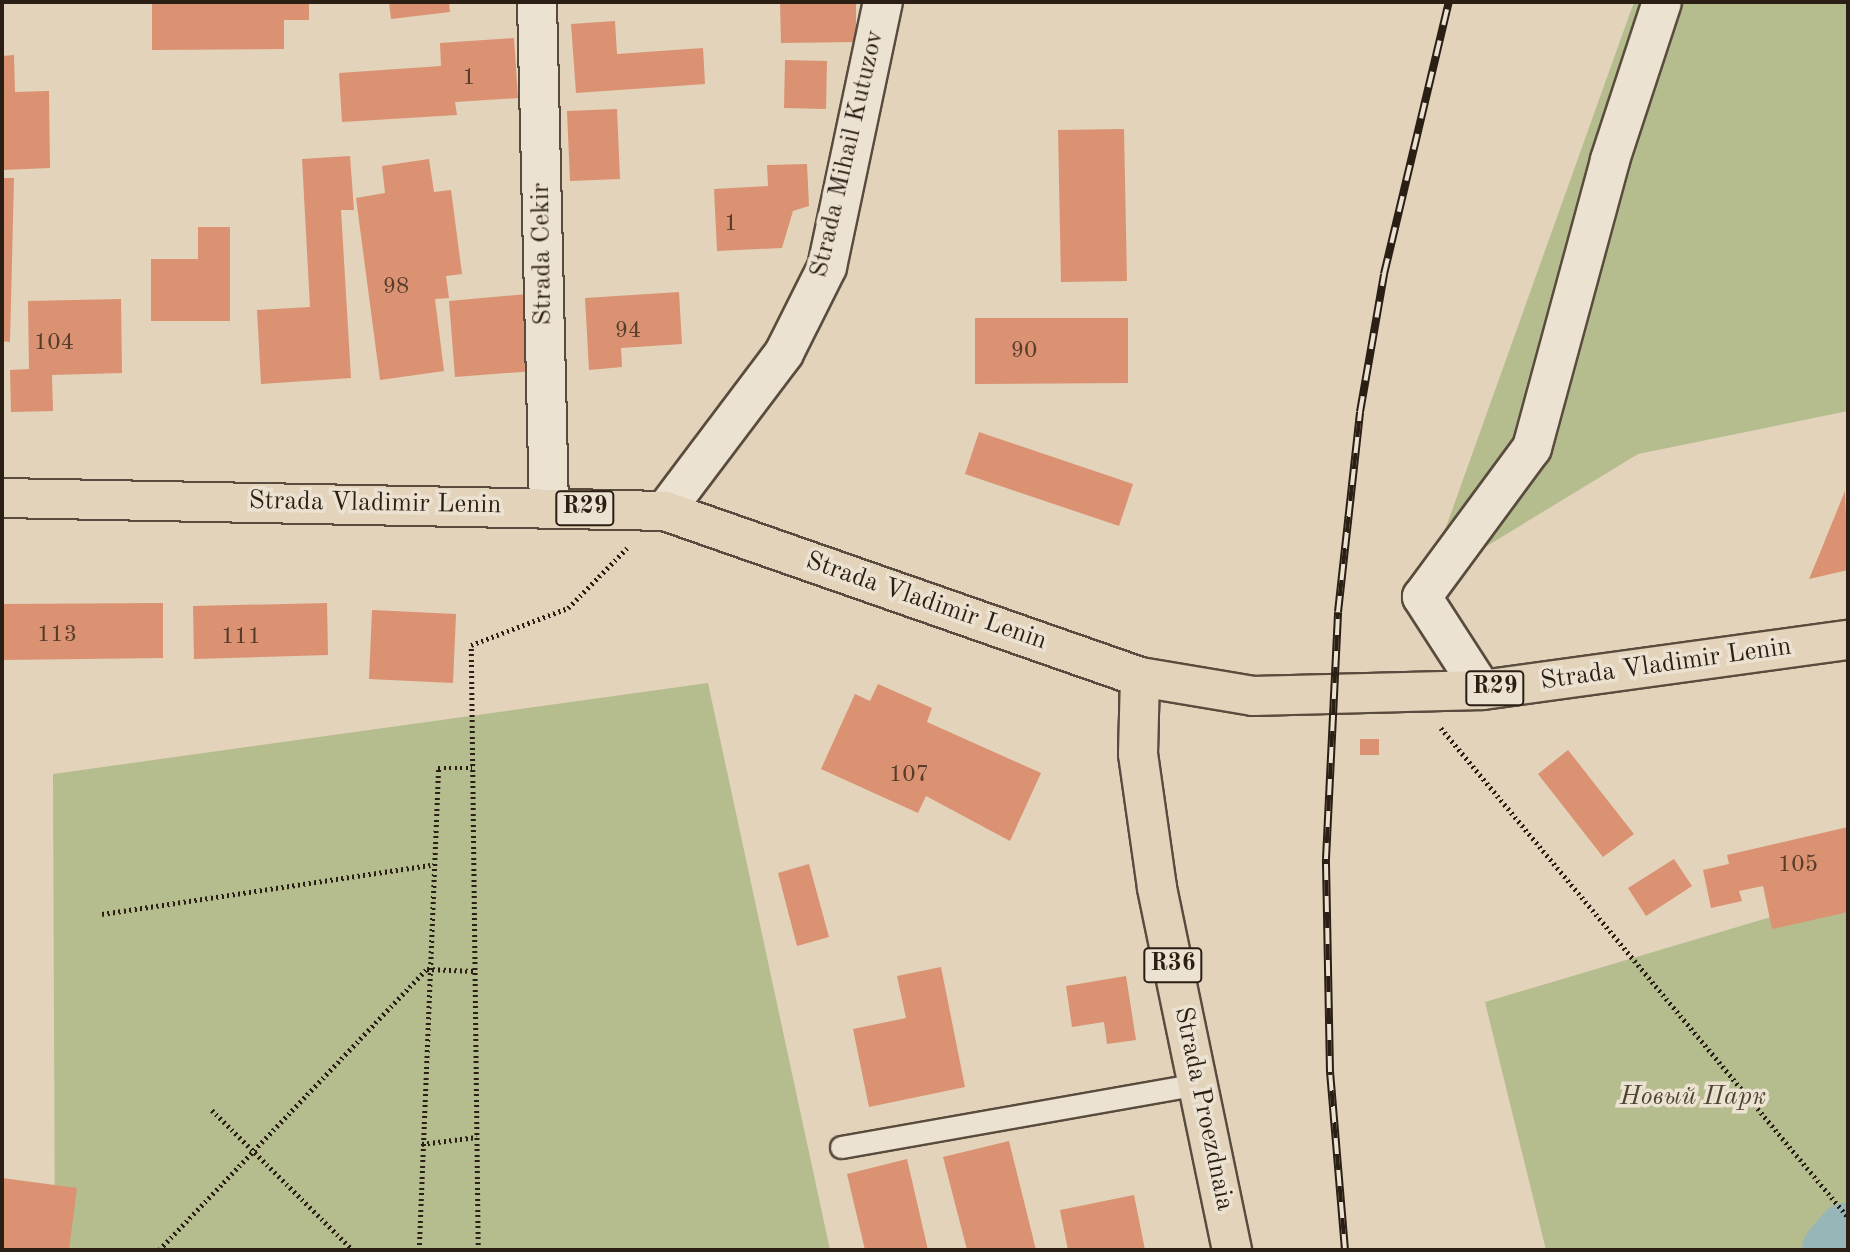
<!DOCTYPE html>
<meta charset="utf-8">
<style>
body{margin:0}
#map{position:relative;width:1850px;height:1252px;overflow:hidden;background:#e2d3ba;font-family:"Old Standard TT",serif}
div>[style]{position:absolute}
.green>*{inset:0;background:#b5bc8e}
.river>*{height:65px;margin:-32.5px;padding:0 32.5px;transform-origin:32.5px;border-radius:32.5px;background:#96b6b7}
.building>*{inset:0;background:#da9272}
.path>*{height:4.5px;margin-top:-2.25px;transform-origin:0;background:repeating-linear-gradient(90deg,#2b1f15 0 2px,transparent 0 5.5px)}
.roads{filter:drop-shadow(2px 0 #594c3e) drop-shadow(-2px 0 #594c3e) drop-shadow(0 2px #594c3e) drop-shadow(0 -2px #594c3e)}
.lane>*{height:21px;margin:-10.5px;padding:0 10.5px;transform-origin:10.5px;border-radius:10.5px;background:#ece2d2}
.street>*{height:38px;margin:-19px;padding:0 19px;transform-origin:19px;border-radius:19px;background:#ece2d2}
.primary>*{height:38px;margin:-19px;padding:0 19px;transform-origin:19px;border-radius:19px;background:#e2d3ba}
.rail>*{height:8px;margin-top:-4px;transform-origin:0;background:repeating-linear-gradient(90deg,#ece2d2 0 16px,#2b1f15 0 32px);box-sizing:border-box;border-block:2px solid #2b1f15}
span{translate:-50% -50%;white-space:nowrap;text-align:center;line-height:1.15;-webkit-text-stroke:7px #ece2d2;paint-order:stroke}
.number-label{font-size:23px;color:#573c2c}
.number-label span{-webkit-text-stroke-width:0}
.shield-label span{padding:2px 5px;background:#ece2d2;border:2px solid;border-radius:5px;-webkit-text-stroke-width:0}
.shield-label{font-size:24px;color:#2b1f15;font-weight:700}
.street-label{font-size:26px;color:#2b1f15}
.park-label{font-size:26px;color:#4e4633;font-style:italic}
.frame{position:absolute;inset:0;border:4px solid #2b1f15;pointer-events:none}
</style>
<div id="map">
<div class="green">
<i style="clip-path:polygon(1634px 2px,1848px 2px,1848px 411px,1638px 454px,1426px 583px)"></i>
<i style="clip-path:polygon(708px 683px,830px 1250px,55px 1250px,53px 774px)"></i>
<i style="clip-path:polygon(1848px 894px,1848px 1250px,1546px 1250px,1485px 1002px)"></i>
</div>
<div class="river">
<i style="left:1834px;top:1250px;width:21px;rotate:-49deg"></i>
</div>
<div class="building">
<i style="clip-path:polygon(152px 2px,309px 2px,309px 20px,284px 20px,284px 49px,152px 50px)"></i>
<i style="clip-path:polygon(389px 2px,449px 2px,450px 12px,391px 19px)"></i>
<i style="clip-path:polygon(780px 2px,856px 2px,856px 42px,781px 43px)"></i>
<i style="clip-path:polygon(615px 21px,617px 54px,703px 48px,705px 84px,576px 93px,571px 24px)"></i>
<i style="clip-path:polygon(514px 38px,518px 98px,455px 102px,457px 115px,342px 122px,339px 73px,441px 66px,440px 43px)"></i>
<i style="clip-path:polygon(14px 55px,15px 92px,49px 91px,50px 168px,2px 170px,2px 56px)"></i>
<i style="clip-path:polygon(785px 60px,827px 61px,826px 109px,784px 108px)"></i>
<i style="clip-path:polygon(617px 109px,620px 179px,570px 181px,567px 111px)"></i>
<i style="clip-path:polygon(1124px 129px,1127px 281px,1061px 282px,1058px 130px)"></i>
<i style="clip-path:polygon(350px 156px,354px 210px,341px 210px,351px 378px,261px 384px,257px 310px,310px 307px,302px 159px)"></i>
<i style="clip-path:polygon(429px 159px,434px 192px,451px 190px,462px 274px,446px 276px,449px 298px,435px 299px,444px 371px,380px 380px,356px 198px,385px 193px,382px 166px)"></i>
<i style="clip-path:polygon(807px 164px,809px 206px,793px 211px,782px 248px,717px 251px,714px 189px,768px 186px,767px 165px)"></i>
<i style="clip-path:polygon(2px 178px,14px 178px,10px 342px,2px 341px)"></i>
<i style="clip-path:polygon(198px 227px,230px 227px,230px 321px,151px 321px,151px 259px,198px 259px)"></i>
<i style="clip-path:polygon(679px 292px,682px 344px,621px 348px,622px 367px,589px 370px,585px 298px)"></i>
<i style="clip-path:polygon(528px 294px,534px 371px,455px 377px,449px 301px)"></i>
<i style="clip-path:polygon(121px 299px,122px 373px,52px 375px,53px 411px,11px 412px,10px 370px,29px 369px,28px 301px)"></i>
<i style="clip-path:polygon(975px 318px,1128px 318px,1128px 383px,975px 384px)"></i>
<i style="clip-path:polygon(979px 432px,1133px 484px,1119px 526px,965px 474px)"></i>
<i style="clip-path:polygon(1845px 491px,1848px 570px,1809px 579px,1817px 560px)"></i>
<i style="clip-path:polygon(163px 603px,163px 658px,2px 660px,2px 604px)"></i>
<i style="clip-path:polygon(327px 603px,328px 655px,194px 659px,193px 606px)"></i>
<i style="clip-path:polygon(372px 610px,456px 614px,453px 683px,369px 679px)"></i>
<i style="clip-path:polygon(878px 684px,932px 708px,927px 722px,1041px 773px,1010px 841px,926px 796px,918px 813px,821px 769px,855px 694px,870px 701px)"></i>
<i style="clip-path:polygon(1360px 739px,1379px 739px,1379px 755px,1360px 755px)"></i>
<i style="clip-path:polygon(1568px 750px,1634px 834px,1603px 857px,1538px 774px)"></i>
<i style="clip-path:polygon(1848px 827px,1848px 912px,1772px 929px,1763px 886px,1739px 891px,1742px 901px,1711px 908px,1703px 870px,1729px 864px,1727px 855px)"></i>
<i style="clip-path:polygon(1674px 859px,1692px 886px,1646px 916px,1628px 888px)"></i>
<i style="clip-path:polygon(809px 864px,829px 937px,797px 946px,778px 873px)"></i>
<i style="clip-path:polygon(941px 967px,965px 1087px,869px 1107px,853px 1029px,906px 1018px,897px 976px)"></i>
<i style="clip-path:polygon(1126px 976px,1136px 1040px,1107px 1044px,1104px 1022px,1072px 1027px,1066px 986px)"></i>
<i style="clip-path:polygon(1009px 1141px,1036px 1250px,967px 1250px,943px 1157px)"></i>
<i style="clip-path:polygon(907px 1159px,928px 1250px,865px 1250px,847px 1174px)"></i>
<i style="clip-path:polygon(2px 1178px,77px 1188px,69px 1250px,2px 1250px)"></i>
<i style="clip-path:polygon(1134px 1195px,1145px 1250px,1068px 1250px,1060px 1210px)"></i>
</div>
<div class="path">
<i style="left:1441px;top:728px;width:636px;rotate:50.23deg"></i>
<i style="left:102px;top:914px;width:332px;rotate:-8.5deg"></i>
<i style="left:212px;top:1110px;width:199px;rotate:44.8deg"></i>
<i style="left:422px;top:1144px;width:55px;rotate:-7.3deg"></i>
<i style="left:159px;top:1250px;width:388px;rotate:-46.4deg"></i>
<i style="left:427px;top:969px;width:48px;rotate:2.4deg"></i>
<i style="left:419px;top:1250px;width:482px;rotate:-87.7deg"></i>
<i style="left:438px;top:768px;width:34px"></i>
<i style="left:478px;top:1250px;width:605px;rotate:-90.66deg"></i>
<i style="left:471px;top:645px;width:104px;rotate:-20.9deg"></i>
<i style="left:568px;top:608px;width:84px;rotate:-45.5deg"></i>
</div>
<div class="roads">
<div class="lane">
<i style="left:841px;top:1147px;width:363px;rotate:-10deg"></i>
</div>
<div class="street">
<i style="left:537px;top:2px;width:504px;rotate:88.64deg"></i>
<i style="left:665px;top:511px;width:198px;rotate:-53deg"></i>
<i style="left:784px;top:353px;width:96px;rotate:-63.4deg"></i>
<i style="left:827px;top:267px;width:271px;rotate:-78.1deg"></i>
<i style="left:1482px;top:690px;width:111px;rotate:-122.8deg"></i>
<i style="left:1422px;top:597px;width:185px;rotate:-53.6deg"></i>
<i style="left:1532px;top:448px;width:298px;rotate:-74.8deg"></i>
<i style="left:1610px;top:160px;width:166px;rotate:-71.8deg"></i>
</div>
<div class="primary">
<i style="left:2px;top:498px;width:663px;rotate:1.12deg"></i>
<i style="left:665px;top:511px;width:503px;rotate:19.26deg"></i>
<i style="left:1140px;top:677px;width:115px;rotate:9.5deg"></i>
<i style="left:1253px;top:696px;width:229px;rotate:-1.5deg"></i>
<i style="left:1482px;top:690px;width:369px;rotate:-7.8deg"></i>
<i style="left:1140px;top:677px;width:77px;rotate:91.5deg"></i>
<i style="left:1138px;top:754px;width:135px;rotate:81.9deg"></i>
<i style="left:1157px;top:888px;width:370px;rotate:78.3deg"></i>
</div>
</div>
<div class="rail">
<i style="left:1345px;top:1250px;width:179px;rotate:-94.8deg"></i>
<i style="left:1330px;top:1072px;width:213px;rotate:-91.1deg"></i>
<i style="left:1326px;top:859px;width:247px;rotate:-87.2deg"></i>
<i style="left:1338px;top:612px;width:201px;rotate:-83.7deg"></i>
<i style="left:1360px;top:412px;width:140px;rotate:-80.1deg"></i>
<i style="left:1384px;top:274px;width:280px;rotate:-76.6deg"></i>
</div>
<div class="number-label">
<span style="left:469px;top:78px">1</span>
<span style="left:731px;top:224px">1</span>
<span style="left:396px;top:287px">98</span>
<span style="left:628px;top:331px">94</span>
<span style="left:54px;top:343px">104</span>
<span style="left:1024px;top:351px">90</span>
<span style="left:57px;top:635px">113</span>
<span style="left:241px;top:637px">111</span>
<span style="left:909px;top:775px">107</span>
<span style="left:1798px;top:865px">105</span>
</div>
<div class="shield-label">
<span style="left:585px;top:508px">R29</span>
<span style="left:1495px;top:688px">R29</span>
<span style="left:1173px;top:965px">R36</span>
</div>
<div class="street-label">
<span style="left:848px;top:154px;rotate:-77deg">Strada Mihail Kutuzov</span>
<span style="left:543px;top:254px;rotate:-91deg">Strada Cekir</span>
<span style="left:375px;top:504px;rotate:1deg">Strada Vladimir Lenin</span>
<span style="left:926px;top:602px;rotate:19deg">Strada Vladimir Lenin</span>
<span style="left:1666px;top:665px;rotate:-8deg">Strada Vladimir Lenin</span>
<span style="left:1203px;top:1109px;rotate:78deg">Strada Proezdnaia</span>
</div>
<div class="park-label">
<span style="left:1693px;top:1098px">Новый Парк</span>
</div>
<div class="frame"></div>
</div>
